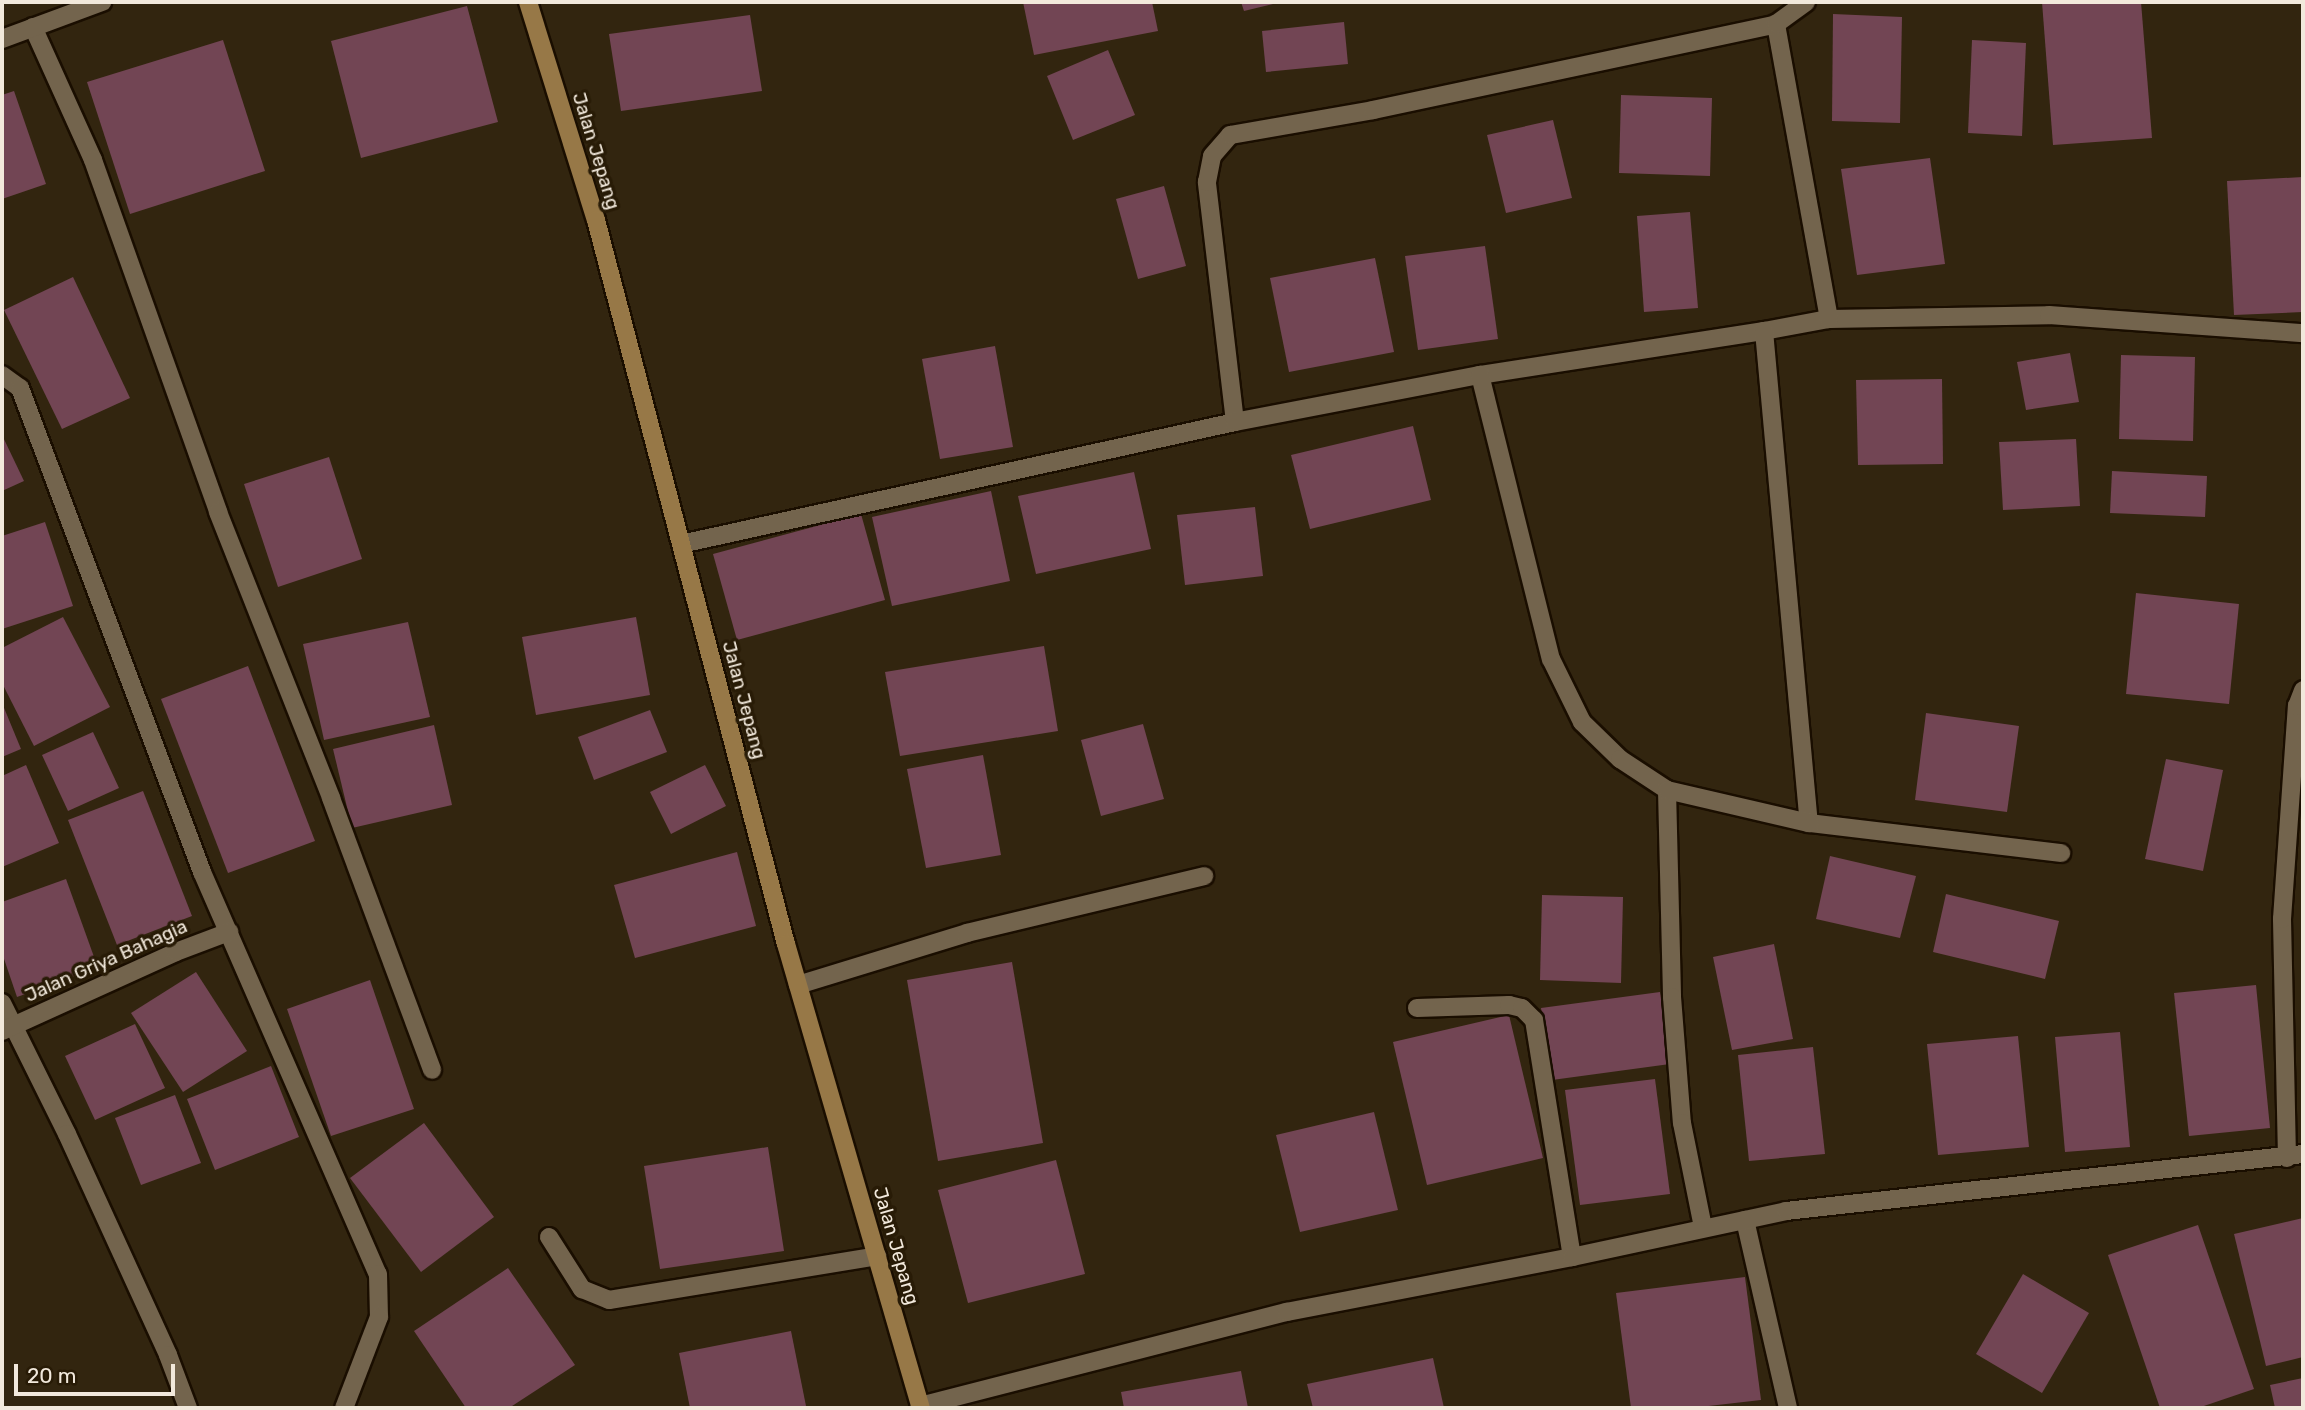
<!DOCTYPE html>
<style>
body{margin:0}
#map{position:relative;width:2305px;height:1410px;overflow:hidden;background:#32250f;font-family:Rubik,sans-serif}
div>[style]{position:absolute}
.building>*{inset:0;background:#724554}
.roads{filter:drop-shadow(2px 0 #1a0e00) drop-shadow(-2px 0 #1a0e00) drop-shadow(0 2px #1a0e00) drop-shadow(0 -2px #1a0e00)}
.lane>*{height:18px;margin:-9px;padding:0 9px;transform-origin:9px;border-radius:9px;background:#73644d}
.street>*{height:18px;margin:-9px;padding:0 9px;transform-origin:9px;border-radius:9px;background:#73644d}
.secondary>*{height:18px;margin:-9px;padding:0 9px;transform-origin:9px;border-radius:9px;background:#977847}
span{translate:-50% -50%;white-space:nowrap;text-align:center;line-height:1.15;-webkit-text-stroke:7px #281b06;paint-order:stroke}
.street-label{font-size:19px;color:#f2e9dc}
.frame{position:absolute;inset:0;border:4px solid #f2e9dc;pointer-events:none}
.scale{position:absolute;left:14px;top:1364px;width:161px;height:32px;box-sizing:border-box;border:4px solid #f2e9dc;border-top:0;padding-left:9px;font-size:21px;line-height:24px;white-space:nowrap;color:#f2e9dc;-webkit-text-stroke:5px #281b06;paint-order:stroke}
</style>
<div id="map">
<div class="building">
<i style="clip-path:polygon(1023px 2px,1152px 2px,1158px 31px,1034px 55px)"></i>
<i style="clip-path:polygon(1241px 2px,1277px 2px,1277px 3px,1244px 11px)"></i>
<i style="clip-path:polygon(2042px 2px,2141px 2px,2152px 138px,2053px 145px)"></i>
<i style="clip-path:polygon(467px 6px,498px 122px,361px 158px,331px 41px)"></i>
<i style="clip-path:polygon(1833px 14px,1902px 17px,1900px 123px,1832px 121px)"></i>
<i style="clip-path:polygon(750px 15px,762px 91px,621px 111px,609px 34px)"></i>
<i style="clip-path:polygon(1344px 22px,1348px 64px,1266px 72px,1262px 31px)"></i>
<i style="clip-path:polygon(223px 40px,265px 171px,130px 214px,87px 82px)"></i>
<i style="clip-path:polygon(1972px 40px,2026px 43px,2022px 136px,1968px 133px)"></i>
<i style="clip-path:polygon(1108px 50px,1135px 115px,1073px 140px,1047px 76px)"></i>
<i style="clip-path:polygon(14px 91px,46px 184px,2px 199px,2px 95px)"></i>
<i style="clip-path:polygon(1621px 95px,1712px 98px,1710px 176px,1619px 173px)"></i>
<i style="clip-path:polygon(1553px 120px,1572px 198px,1506px 213px,1487px 135px)"></i>
<i style="clip-path:polygon(1930px 158px,1945px 264px,1857px 275px,1841px 169px)"></i>
<i style="clip-path:polygon(2303px 177px,2303px 312px,2234px 315px,2227px 181px)"></i>
<i style="clip-path:polygon(1164px 186px,1186px 266px,1138px 279px,1116px 199px)"></i>
<i style="clip-path:polygon(1690px 212px,1698px 308px,1644px 312px,1637px 216px)"></i>
<i style="clip-path:polygon(1485px 246px,1498px 339px,1418px 350px,1405px 256px)"></i>
<i style="clip-path:polygon(1375px 258px,1394px 352px,1289px 372px,1270px 278px)"></i>
<i style="clip-path:polygon(73px 277px,130px 398px,62px 429px,4px 310px)"></i>
<i style="clip-path:polygon(995px 346px,1013px 447px,940px 459px,922px 359px)"></i>
<i style="clip-path:polygon(2070px 353px,2079px 402px,2026px 410px,2017px 362px)"></i>
<i style="clip-path:polygon(2121px 355px,2195px 357px,2193px 441px,2119px 439px)"></i>
<i style="clip-path:polygon(1942px 379px,1943px 464px,1858px 465px,1856px 380px)"></i>
<i style="clip-path:polygon(1413px 426px,1431px 500px,1310px 529px,1291px 455px)"></i>
<i style="clip-path:polygon(2px 435px,24px 481px,2px 491px)"></i>
<i style="clip-path:polygon(2076px 439px,2080px 506px,2003px 510px,1999px 442px)"></i>
<i style="clip-path:polygon(329px 457px,362px 559px,278px 587px,244px 484px)"></i>
<i style="clip-path:polygon(2112px 471px,2207px 476px,2205px 517px,2110px 513px)"></i>
<i style="clip-path:polygon(1134px 472px,1151px 549px,1036px 574px,1018px 496px)"></i>
<i style="clip-path:polygon(991px 491px,1010px 581px,892px 606px,872px 517px)"></i>
<i style="clip-path:polygon(1255px 507px,1263px 576px,1185px 585px,1177px 515px)"></i>
<i style="clip-path:polygon(861px 514px,885px 600px,737px 640px,713px 554px)"></i>
<i style="clip-path:polygon(45px 522px,73px 606px,2px 629px,2px 536px)"></i>
<i style="clip-path:polygon(2136px 593px,2239px 604px,2229px 704px,2126px 694px)"></i>
<i style="clip-path:polygon(63px 617px,110px 707px,34px 746px,2px 683px,2px 648px)"></i>
<i style="clip-path:polygon(636px 617px,650px 695px,536px 715px,522px 637px)"></i>
<i style="clip-path:polygon(408px 622px,430px 717px,324px 740px,303px 644px)"></i>
<i style="clip-path:polygon(1044px 646px,1058px 731px,900px 756px,885px 672px)"></i>
<i style="clip-path:polygon(248px 666px,315px 841px,228px 873px,161px 699px)"></i>
<i style="clip-path:polygon(2px 703px,21px 749px,2px 757px)"></i>
<i style="clip-path:polygon(650px 710px,667px 752px,594px 780px,578px 737px)"></i>
<i style="clip-path:polygon(1926px 713px,2019px 726px,2007px 812px,1915px 800px)"></i>
<i style="clip-path:polygon(1143px 724px,1164px 799px,1101px 816px,1081px 740px)"></i>
<i style="clip-path:polygon(434px 725px,452px 805px,352px 828px,333px 749px)"></i>
<i style="clip-path:polygon(93px 732px,119px 788px,68px 811px,42px 755px)"></i>
<i style="clip-path:polygon(983px 755px,1001px 855px,926px 868px,907px 769px)"></i>
<i style="clip-path:polygon(2166px 759px,2223px 770px,2203px 871px,2145px 859px)"></i>
<i style="clip-path:polygon(26px 765px,59px 843px,2px 867px,2px 776px)"></i>
<i style="clip-path:polygon(705px 765px,726px 806px,671px 834px,650px 792px)"></i>
<i style="clip-path:polygon(143px 791px,192px 916px,117px 945px,68px 820px)"></i>
<i style="clip-path:polygon(737px 852px,756px 926px,635px 958px,614px 885px)"></i>
<i style="clip-path:polygon(1830px 856px,1916px 876px,1900px 938px,1816px 919px)"></i>
<i style="clip-path:polygon(66px 879px,98px 968px,17px 997px,2px 953px,2px 902px)"></i>
<i style="clip-path:polygon(1946px 894px,2059px 921px,2045px 979px,1933px 952px)"></i>
<i style="clip-path:polygon(1542px 895px,1623px 897px,1621px 983px,1540px 980px)"></i>
<i style="clip-path:polygon(1774px 944px,1793px 1039px,1732px 1050px,1713px 957px)"></i>
<i style="clip-path:polygon(1012px 962px,1043px 1143px,938px 1161px,907px 980px)"></i>
<i style="clip-path:polygon(196px 972px,247px 1051px,183px 1092px,131px 1013px)"></i>
<i style="clip-path:polygon(370px 980px,414px 1109px,331px 1136px,287px 1009px)"></i>
<i style="clip-path:polygon(2256px 985px,2270px 1128px,2189px 1136px,2174px 993px)"></i>
<i style="clip-path:polygon(1660px 992px,1670px 1064px,1552px 1080px,1541px 1008px)"></i>
<i style="clip-path:polygon(1509px 1015px,1543px 1158px,1427px 1185px,1393px 1042px)"></i>
<i style="clip-path:polygon(135px 1024px,165px 1088px,95px 1120px,65px 1056px)"></i>
<i style="clip-path:polygon(2120px 1032px,2130px 1147px,2065px 1152px,2055px 1037px)"></i>
<i style="clip-path:polygon(2018px 1036px,2029px 1147px,1938px 1155px,1927px 1044px)"></i>
<i style="clip-path:polygon(1813px 1047px,1825px 1154px,1749px 1161px,1738px 1055px)"></i>
<i style="clip-path:polygon(271px 1066px,299px 1137px,215px 1170px,187px 1099px)"></i>
<i style="clip-path:polygon(1655px 1079px,1670px 1194px,1580px 1205px,1565px 1090px)"></i>
<i style="clip-path:polygon(175px 1095px,201px 1163px,141px 1185px,115px 1118px)"></i>
<i style="clip-path:polygon(1374px 1112px,1398px 1210px,1300px 1232px,1276px 1135px)"></i>
<i style="clip-path:polygon(424px 1123px,494px 1217px,421px 1272px,350px 1178px)"></i>
<i style="clip-path:polygon(768px 1147px,784px 1251px,660px 1269px,644px 1166px)"></i>
<i style="clip-path:polygon(1056px 1160px,1085px 1274px,968px 1303px,938px 1190px)"></i>
<i style="clip-path:polygon(2303px 1218px,2303px 1357px,2266px 1366px,2234px 1234px)"></i>
<i style="clip-path:polygon(2198px 1225px,2254px 1389px,2198px 1408px,2160px 1408px,2108px 1255px)"></i>
<i style="clip-path:polygon(508px 1268px,575px 1365px,509px 1408px,466px 1408px,414px 1331px)"></i>
<i style="clip-path:polygon(2023px 1274px,2089px 1313px,2042px 1393px,1976px 1354px)"></i>
<i style="clip-path:polygon(1745px 1277px,1761px 1400px,1691px 1408px,1631px 1408px,1616px 1293px)"></i>
<i style="clip-path:polygon(791px 1331px,806px 1406px,690px 1408px,679px 1353px)"></i>
<i style="clip-path:polygon(1433px 1358px,1444px 1408px,1313px 1408px,1307px 1384px)"></i>
<i style="clip-path:polygon(1241px 1371px,1248px 1408px,1124px 1408px,1121px 1392px)"></i>
<i style="clip-path:polygon(2303px 1378px,2303px 1408px,2275px 1408px,2270px 1385px)"></i>
</div>
<div class="roads">
<div class="lane">
<i style="left:798px;top:985px;width:177px;rotate:-17.1deg"></i>
<i style="left:967px;top:933px;width:244px;rotate:-13.5deg"></i>
</div>
<div class="street">
<i style="left:33px;top:27px;width:146px;rotate:65.7deg"></i>
<i style="left:93px;top:160px;width:374px;rotate:70.4deg"></i>
<i style="left:218px;top:512px;width:308px;rotate:68.4deg"></i>
<i style="left:331px;top:798px;width:290px;rotate:69.6deg"></i>
<i style="left:2px;top:39px;width:107px;rotate:-20.3deg"></i>
<i style="left:1829px;top:319px;width:220px;rotate:-1deg"></i>
<i style="left:2049px;top:315px;width:255px;rotate:4.1deg"></i>
<i style="left:1764px;top:331px;width:66px;rotate:-10.5deg"></i>
<i style="left:1829px;top:319px;width:300px;rotate:-100.2deg"></i>
<i style="left:2px;top:375px;width:22px;rotate:36deg"></i>
<i style="left:20px;top:388px;width:517px;rotate:69.39deg"></i>
<i style="left:202px;top:872px;width:439px;rotate:66.4deg"></i>
<i style="left:378px;top:1274px;width:43px;rotate:88.7deg"></i>
<i style="left:379px;top:1317px;width:97px;rotate:111deg"></i>
<i style="left:1480px;top:375px;width:287px;rotate:-8.8deg"></i>
<i style="left:1764px;top:331px;width:494px;rotate:84.8deg"></i>
<i style="left:1809px;top:823px;width:254px;rotate:6.8deg"></i>
<i style="left:1235px;top:422px;width:242px;rotate:-96.7deg"></i>
<i style="left:1207px;top:182px;width:26px;rotate:-79deg"></i>
<i style="left:1212px;top:156px;width:28px;rotate:-49deg"></i>
<i style="left:1230px;top:135px;width:145px;rotate:-9.9deg"></i>
<i style="left:1373px;top:110px;width:412px;rotate:-12deg"></i>
<i style="left:1776px;top:24px;width:37px;rotate:-36deg"></i>
<i style="left:681px;top:544px;width:567px;rotate:-12.42deg"></i>
<i style="left:1235px;top:422px;width:249px;rotate:-10.9deg"></i>
<i style="left:1480px;top:375px;width:293px;rotate:76deg"></i>
<i style="left:1551px;top:659px;width:70px;rotate:63.8deg"></i>
<i style="left:1582px;top:722px;width:53px;rotate:44.2deg"></i>
<i style="left:1620px;top:759px;width:56px;rotate:33.4deg"></i>
<i style="left:1667px;top:790px;width:207px;rotate:88.6deg"></i>
<i style="left:1672px;top:997px;width:126px;rotate:85.5deg"></i>
<i style="left:1682px;top:1123px;width:106px;rotate:78.6deg"></i>
<i style="left:1667px;top:790px;width:146px;rotate:13.1deg"></i>
<i style="left:2px;top:1003px;width:146px;rotate:63.6deg"></i>
<i style="left:67px;top:1134px;width:243px;rotate:65.4deg"></i>
<i style="left:168px;top:1355px;width:57px;rotate:69.3deg"></i>
<i style="left:1417px;top:1008px;width:92px;rotate:-1.9deg"></i>
<i style="left:1509px;top:1005px;width:13px;rotate:13deg"></i>
<i style="left:1522px;top:1008px;width:17px;rotate:45deg"></i>
<i style="left:1534px;top:1020px;width:240px;rotate:80.9deg"></i>
<i style="left:2px;top:1031px;width:191px;rotate:-24.4deg"></i>
<i style="left:176px;top:952px;width:57px;rotate:-20.7deg"></i>
<i style="left:2287px;top:1158px;width:239px;rotate:-91.2deg"></i>
<i style="left:2282px;top:919px;width:214px;rotate:-86deg"></i>
<i style="left:2297px;top:706px;width:17px;rotate:-69deg"></i>
<i style="left:1745px;top:1220px;width:193px;rotate:77.1deg"></i>
<i style="left:549px;top:1237px;width:62px;rotate:57.6deg"></i>
<i style="left:582px;top:1289px;width:29px;rotate:22deg"></i>
<i style="left:609px;top:1300px;width:272px;rotate:-9.3deg"></i>
<i style="left:920px;top:1406px;width:379px;rotate:-14.4deg"></i>
<i style="left:1287px;top:1312px;width:290px;rotate:-10.9deg"></i>
<i style="left:1572px;top:1257px;width:219px;rotate:-12.1deg"></i>
<i style="left:1786px;top:1211px;width:520px;rotate:-6.29deg"></i>
</div>
<div class="secondary">
<i style="left:528px;top:2px;width:228px;rotate:72.7deg"></i>
<i style="left:596px;top:220px;width:749px;rotate:75.3deg"></i>
<i style="left:786px;top:944px;width:483px;rotate:73.8deg"></i>
</div>
</div>
<div class="street-label">
<span style="left:596px;top:151px;rotate:73deg">Jalan Jepang</span>
<span style="left:744px;top:700px;rotate:75deg">Jalan Jepang</span>
<span style="left:106px;top:961px;rotate:-24deg">Jalan Griya Bahagia</span>
<span style="left:896px;top:1246px;rotate:74deg">Jalan Jepang</span>
</div>
<div class="frame"></div>
<div class="scale">20 m</div>
</div>
